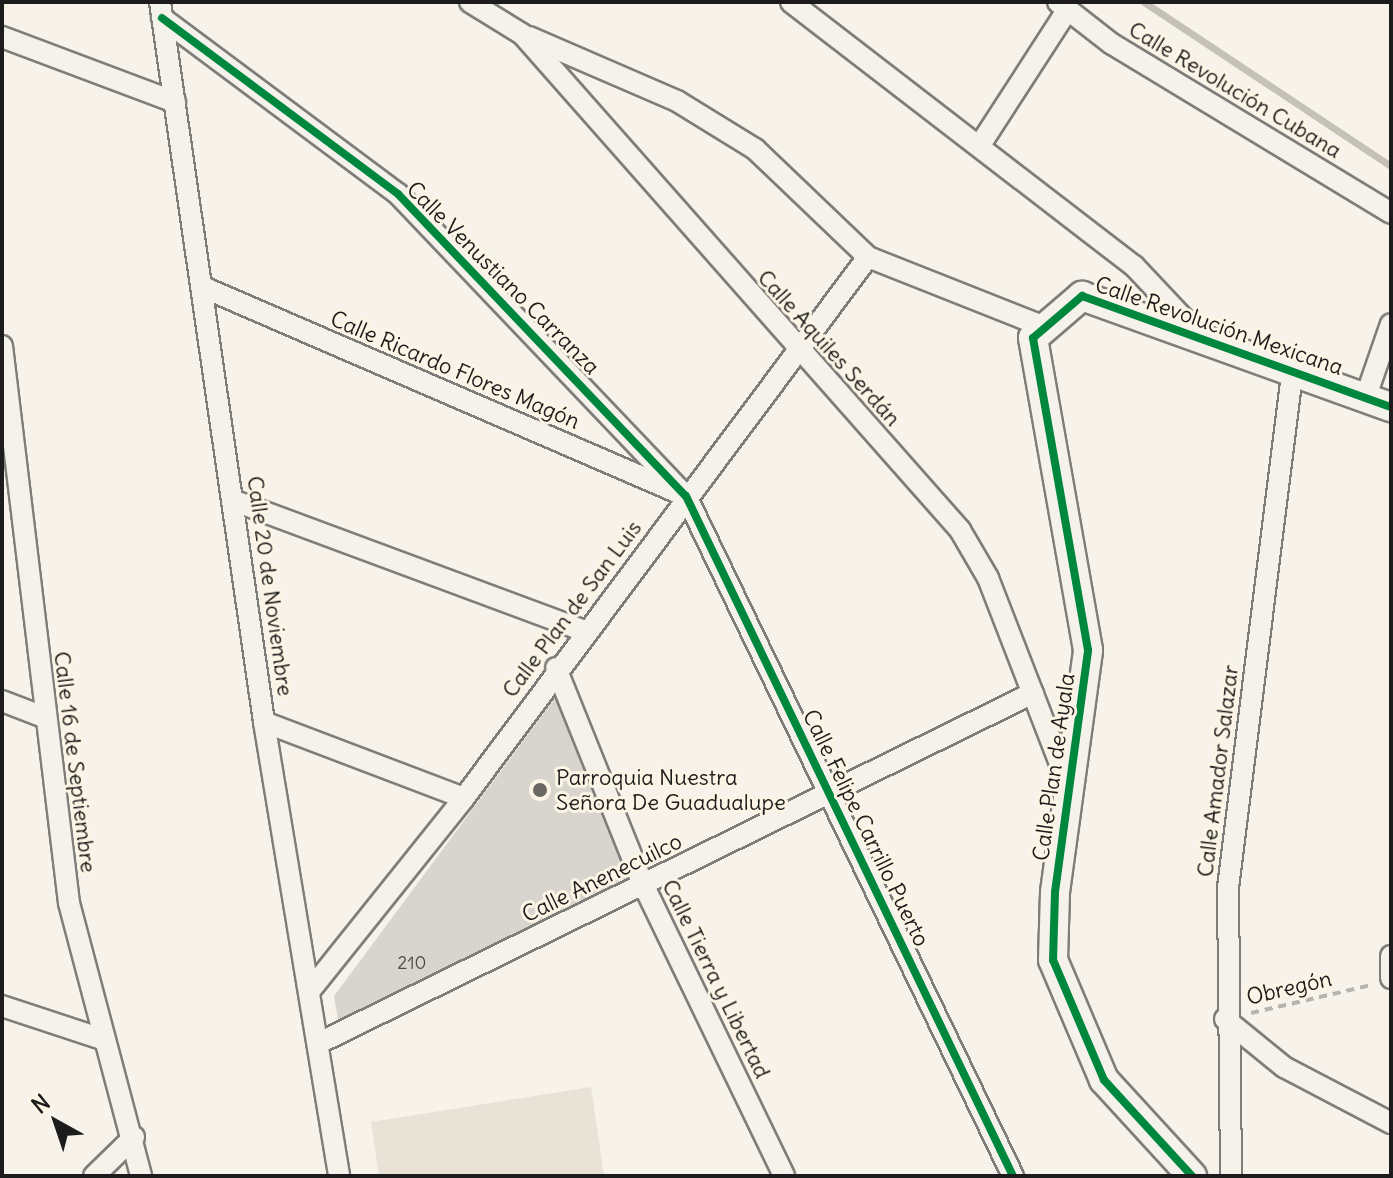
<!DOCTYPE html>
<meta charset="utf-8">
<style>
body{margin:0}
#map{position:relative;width:1393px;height:1178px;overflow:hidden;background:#f7f3ea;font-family:Delius,sans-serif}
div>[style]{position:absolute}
.green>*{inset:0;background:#e8e2d7}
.stream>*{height:7px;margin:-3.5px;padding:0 3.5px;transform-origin:3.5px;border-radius:3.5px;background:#c5c1b7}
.building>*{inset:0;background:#d8d5cf}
.path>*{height:4px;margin-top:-2px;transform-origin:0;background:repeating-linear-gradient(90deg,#b6b4af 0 8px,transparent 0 14px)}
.roads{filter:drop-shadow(2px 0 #7f7d79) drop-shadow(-2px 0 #7f7d79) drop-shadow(0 2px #7f7d79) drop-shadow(0 -2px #7f7d79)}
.street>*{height:20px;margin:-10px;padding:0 10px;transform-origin:10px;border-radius:10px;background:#f5f2ec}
.secondary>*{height:28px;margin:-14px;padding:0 14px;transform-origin:14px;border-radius:14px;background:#f5f2ec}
.cycleway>*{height:8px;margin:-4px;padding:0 4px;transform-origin:4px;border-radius:4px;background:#00873e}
.dots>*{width:22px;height:22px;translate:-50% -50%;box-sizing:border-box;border:4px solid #fcf5e5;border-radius:50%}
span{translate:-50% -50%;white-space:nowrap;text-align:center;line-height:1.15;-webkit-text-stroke:6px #fcf5e5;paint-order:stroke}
.number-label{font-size:18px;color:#4b4a49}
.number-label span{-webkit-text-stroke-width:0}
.street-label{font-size:22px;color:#1c1c1c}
.poi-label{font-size:22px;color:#1c1c1c}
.left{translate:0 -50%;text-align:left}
.frame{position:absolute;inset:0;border:4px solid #1c1c1c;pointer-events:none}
.north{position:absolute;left:16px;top:1082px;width:80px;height:80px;-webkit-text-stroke:6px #fcf5e5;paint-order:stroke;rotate:320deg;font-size:22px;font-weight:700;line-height:32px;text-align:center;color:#1c1c1c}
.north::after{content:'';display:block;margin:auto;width:28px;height:36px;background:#1c1c1c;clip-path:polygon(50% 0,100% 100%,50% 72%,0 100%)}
</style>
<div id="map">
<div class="green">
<i style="clip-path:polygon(591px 1087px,604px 1176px,379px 1176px,371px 1122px)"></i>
</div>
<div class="stream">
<i style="left:1144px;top:2px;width:296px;rotate:33.6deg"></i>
</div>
<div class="building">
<i style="clip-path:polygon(555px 698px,631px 882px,339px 1026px,334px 996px)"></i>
</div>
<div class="path">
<i style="left:1251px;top:1013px;width:123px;rotate:-13.1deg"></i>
</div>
<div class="roads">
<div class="street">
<i style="left:160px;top:2px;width:727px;rotate:81.78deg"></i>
<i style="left:264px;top:722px;width:460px;rotate:80.6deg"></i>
<i style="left:470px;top:2px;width:61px;rotate:31.6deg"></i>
<i style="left:522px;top:34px;width:662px;rotate:48.55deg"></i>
<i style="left:960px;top:530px;width:56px;rotate:59.7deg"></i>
<i style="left:988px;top:578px;width:221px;rotate:68.8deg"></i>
<i style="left:791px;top:2px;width:433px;rotate:37.6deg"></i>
<i style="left:1134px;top:266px;width:98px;rotate:46.7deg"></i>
<i style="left:1058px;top:2px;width:68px;rotate:37.9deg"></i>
<i style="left:1112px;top:44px;width:326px;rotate:31.2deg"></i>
<i style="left:162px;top:18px;width:294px;rotate:36.7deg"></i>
<i style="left:398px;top:194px;width:417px;rotate:46.4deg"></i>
<i style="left:686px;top:496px;width:755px;rotate:64.32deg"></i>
<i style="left:2px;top:37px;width:185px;rotate:20.6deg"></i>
<i style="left:529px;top:37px;width:161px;rotate:23.4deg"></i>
<i style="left:677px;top:101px;width:92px;rotate:31.6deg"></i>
<i style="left:755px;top:149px;width:156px;rotate:43.7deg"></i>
<i style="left:868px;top:257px;width:185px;rotate:21.6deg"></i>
<i style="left:980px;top:145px;width:162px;rotate:-57.1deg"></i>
<i style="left:205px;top:288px;width:516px;rotate:23.39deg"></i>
<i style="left:2px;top:346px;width:561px;rotate:83.14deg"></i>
<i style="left:69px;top:903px;width:282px;rotate:75.2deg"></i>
<i style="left:1366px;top:396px;width:76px;rotate:-70.9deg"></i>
<i style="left:235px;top:501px;width:372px;rotate:20.4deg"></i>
<i style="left:556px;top:668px;width:233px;rotate:68.1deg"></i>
<i style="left:643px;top:884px;width:324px;rotate:64.2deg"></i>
<i style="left:2px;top:701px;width:45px;rotate:20.9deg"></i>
<i style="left:264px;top:722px;width:214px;rotate:20.8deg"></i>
<i style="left:1391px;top:956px;width:22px;rotate:90deg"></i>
<i style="left:312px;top:988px;width:243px;rotate:-51.3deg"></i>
<i style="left:464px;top:798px;width:675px;rotate:-53.25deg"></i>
<i style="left:2px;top:1006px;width:108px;rotate:18.3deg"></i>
<i style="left:1225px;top:1019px;width:76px;rotate:39.1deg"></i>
<i style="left:1284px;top:1067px;width:121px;rotate:27.6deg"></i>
<i style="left:321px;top:1042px;width:793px;rotate:-26.11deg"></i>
<i style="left:94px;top:1176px;width:56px;rotate:-44.3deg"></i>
<i style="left:1231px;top:1176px;width:288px;rotate:-90.6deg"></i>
<i style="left:1228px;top:888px;width:518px;rotate:-82.9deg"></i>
</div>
<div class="secondary">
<i style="left:1192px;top:1176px;width:130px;rotate:-132.5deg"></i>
<i style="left:1104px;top:1080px;width:130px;rotate:-113deg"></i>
<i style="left:1053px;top:960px;width:68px;rotate:-88.3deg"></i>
<i style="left:1055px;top:892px;width:244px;rotate:-82.2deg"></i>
<i style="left:1088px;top:650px;width:317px;rotate:-100deg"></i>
<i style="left:1033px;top:338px;width:65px;rotate:-40.6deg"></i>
<i style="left:1082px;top:296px;width:328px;rotate:19.8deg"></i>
</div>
</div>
<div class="cycleway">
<i style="left:162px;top:18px;width:294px;rotate:36.7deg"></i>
<i style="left:398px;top:194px;width:417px;rotate:46.4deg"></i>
<i style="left:686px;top:496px;width:755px;rotate:64.32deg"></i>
<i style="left:1192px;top:1176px;width:130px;rotate:-132.5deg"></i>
<i style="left:1104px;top:1080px;width:130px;rotate:-113deg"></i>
<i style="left:1053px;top:960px;width:68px;rotate:-88.3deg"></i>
<i style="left:1055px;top:892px;width:244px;rotate:-82.2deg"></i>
<i style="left:1088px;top:650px;width:317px;rotate:-100deg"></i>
<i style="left:1033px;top:338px;width:65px;rotate:-40.6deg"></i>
<i style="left:1082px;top:296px;width:328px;rotate:19.8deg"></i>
</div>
<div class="dots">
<i style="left:540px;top:790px;background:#696764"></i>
</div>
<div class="number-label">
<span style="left:412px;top:963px">210</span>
</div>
<div class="street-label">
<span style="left:1235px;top:90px;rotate:31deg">Calle Revolución Cubana</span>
<span style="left:503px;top:278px;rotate:45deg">Calle Venustiano Carranza</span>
<span style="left:1219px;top:326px;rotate:19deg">Calle Revolución Mexicana</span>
<span style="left:829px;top:348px;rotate:48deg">Calle Aquiles Serdán</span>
<span style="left:455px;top:370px;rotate:23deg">Calle Ricardo Flores Magón</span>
<span style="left:270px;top:586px;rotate:82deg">Calle 20 de Noviembre</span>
<span style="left:572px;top:609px;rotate:-53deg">Calle Plan de San Luis</span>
<span style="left:75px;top:762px;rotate:83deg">Calle 16 de Septiembre</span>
<span style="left:1054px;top:767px;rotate:-82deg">Calle Plan de Ayala</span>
<span style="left:1218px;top:771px;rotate:-83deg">Calle Amador Salazar</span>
<span style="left:866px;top:828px;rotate:64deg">Calle Felipe Carrillo Puerto</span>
<span style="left:602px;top:878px;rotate:-26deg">Calle Anenecuilco</span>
<span style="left:716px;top:979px;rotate:64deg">Calle Tierra y Libertad</span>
<span style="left:1289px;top:988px;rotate:-13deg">Obregón</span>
</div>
<div class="poi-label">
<span class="left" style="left:556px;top:790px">Parroquia Nuestra<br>Señora De Guadualupe</span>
</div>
<div class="frame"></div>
<div class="north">N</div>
</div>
